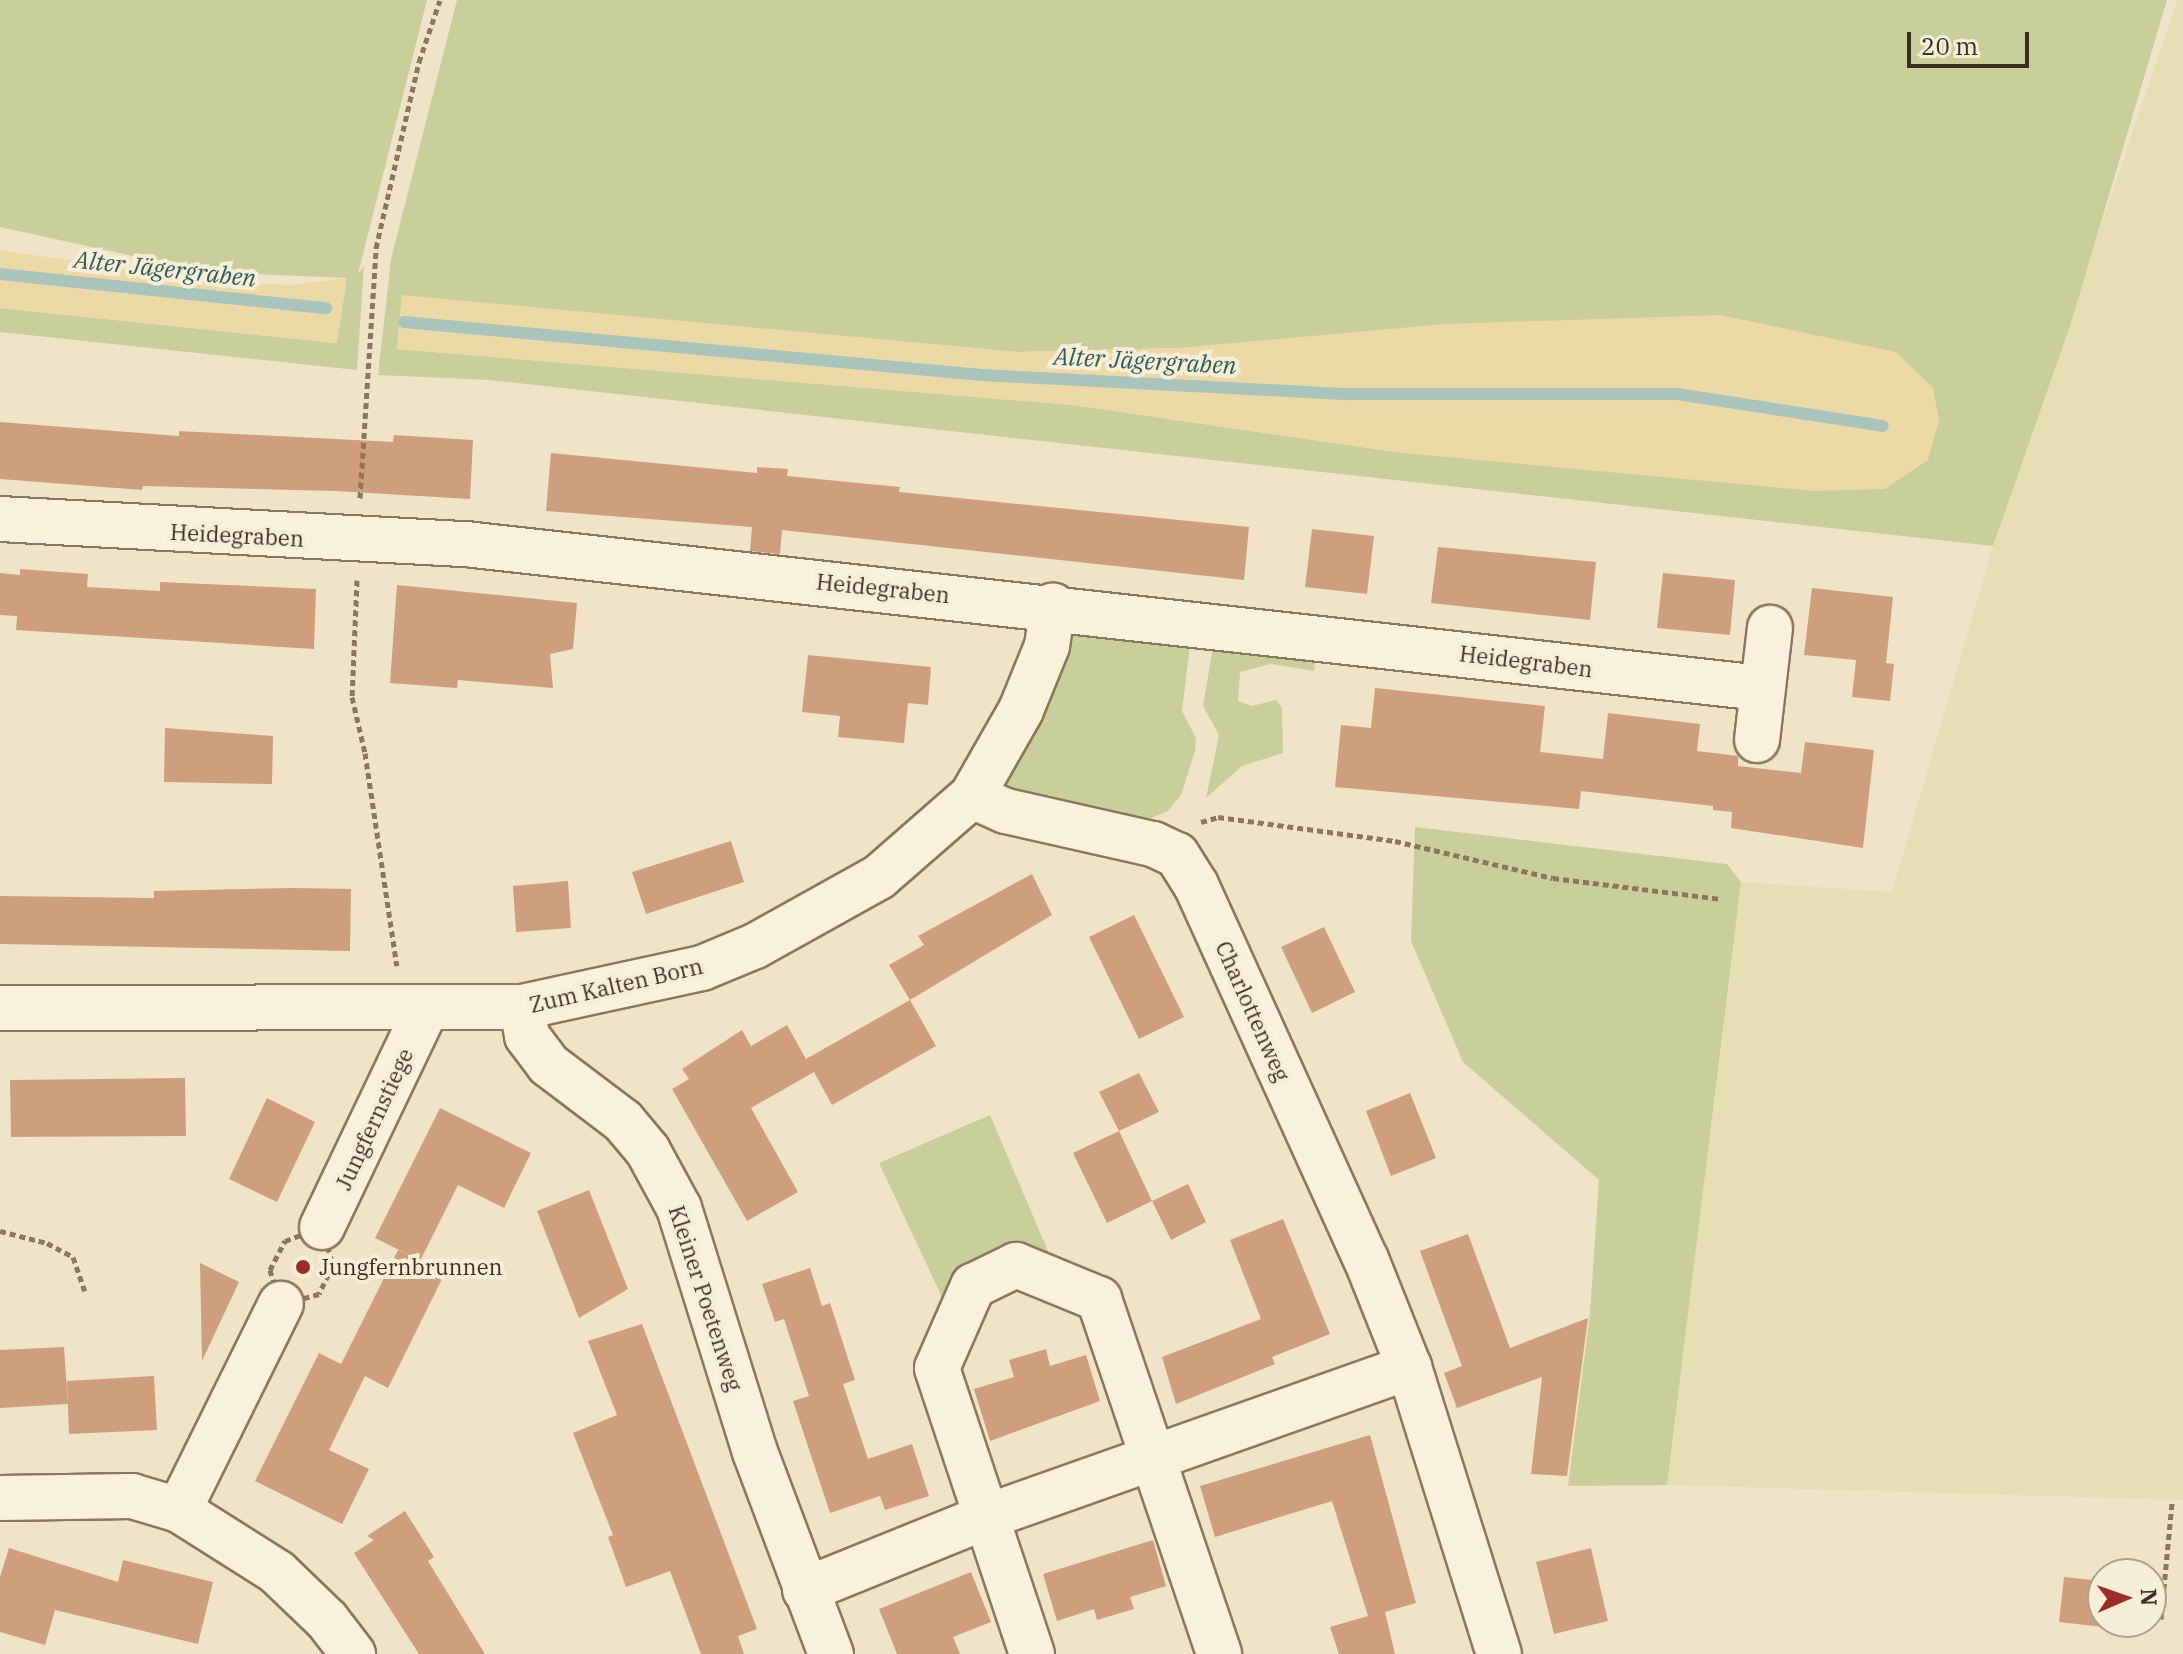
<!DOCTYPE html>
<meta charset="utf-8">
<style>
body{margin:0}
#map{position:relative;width:2183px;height:1654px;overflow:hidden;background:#f0e4c8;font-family:"IBM Plex Serif",serif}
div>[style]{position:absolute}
.farmland>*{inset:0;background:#e6deb5}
.green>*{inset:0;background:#c9cf9b}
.sand>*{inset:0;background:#ecd9a5}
.stream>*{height:12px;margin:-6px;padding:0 6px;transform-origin:6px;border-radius:6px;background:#a9c4bc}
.building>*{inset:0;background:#cf9f7d}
.path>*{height:5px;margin-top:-2.5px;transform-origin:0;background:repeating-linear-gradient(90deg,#8d765c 0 6px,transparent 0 10px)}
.roads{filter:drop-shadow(2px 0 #8d765c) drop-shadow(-2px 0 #8d765c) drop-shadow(0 2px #8d765c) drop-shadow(0 -2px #8d765c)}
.minor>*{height:44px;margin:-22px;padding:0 22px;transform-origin:22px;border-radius:22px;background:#faf1dc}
.dots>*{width:22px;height:22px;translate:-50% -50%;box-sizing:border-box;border:4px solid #f7eed8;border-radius:50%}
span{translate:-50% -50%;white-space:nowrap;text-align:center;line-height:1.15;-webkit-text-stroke:8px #f7eed8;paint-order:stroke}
.street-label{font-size:22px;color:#3d2e20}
.poi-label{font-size:22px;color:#3d2e20}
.left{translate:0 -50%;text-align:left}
.water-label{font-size:24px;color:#2f5d5a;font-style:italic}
.north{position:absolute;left:2087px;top:1558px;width:80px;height:80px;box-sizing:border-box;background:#f7eed8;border:2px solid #ada18e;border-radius:50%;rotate:88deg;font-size:22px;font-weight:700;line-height:32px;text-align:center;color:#3d2e20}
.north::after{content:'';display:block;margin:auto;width:28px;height:36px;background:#9e2a2b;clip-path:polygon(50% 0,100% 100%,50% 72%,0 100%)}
.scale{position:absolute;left:1907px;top:32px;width:122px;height:36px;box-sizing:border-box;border:4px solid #3d2e20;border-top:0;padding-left:10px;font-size:24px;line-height:28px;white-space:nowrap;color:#3d2e20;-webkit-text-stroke:6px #f7eed8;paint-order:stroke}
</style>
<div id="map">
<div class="farmland">
<i style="clip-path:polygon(2177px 0,2183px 0,2183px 1500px,1667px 1485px,1741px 882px,1892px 892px,1993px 546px)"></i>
</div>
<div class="green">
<i style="clip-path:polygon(0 0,427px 0,358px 274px,364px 266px,357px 370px,0 332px,0 308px,336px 343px,346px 278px,206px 272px,0 227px)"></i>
<i style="clip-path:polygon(evenodd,457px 0,2167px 0,2071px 323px,1993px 546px,489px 380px,378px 375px,391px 259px,457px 0,402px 296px,1018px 352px,1178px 348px,1403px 453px,1073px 405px,397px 349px,402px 296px)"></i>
<i style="clip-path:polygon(1092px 630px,1190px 646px,1182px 711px,1196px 738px,1195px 751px,1181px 795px,1168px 811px,1147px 820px,1127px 822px,1005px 788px,1002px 782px,1064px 649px,1075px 634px)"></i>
<i style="clip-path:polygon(1213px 647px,1316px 654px,1314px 671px,1271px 664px,1240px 672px,1238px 701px,1252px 706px,1276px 700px,1282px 708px,1283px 753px,1242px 766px,1206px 798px,1219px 735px,1203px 706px)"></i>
<i style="clip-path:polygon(1415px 827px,1727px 864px,1741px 882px,1667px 1485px,1568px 1486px,1590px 1313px,1599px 1180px,1463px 1062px,1411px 941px)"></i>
<i style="clip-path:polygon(990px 1115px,1057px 1272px,949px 1312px,879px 1163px)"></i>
</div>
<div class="sand">
<i style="clip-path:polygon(0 250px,213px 282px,291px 285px,347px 278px,337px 343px,0 308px)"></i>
<i style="clip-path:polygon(402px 295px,1018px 352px,1178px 348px,1445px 324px,1720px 315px,1896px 352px,1933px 388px,1939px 420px,1928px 460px,1885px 489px,1815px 491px,1403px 453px,1073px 405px,397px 349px)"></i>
</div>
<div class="stream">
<i style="left:0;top:274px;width:328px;rotate:6deg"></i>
<i style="left:404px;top:322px;width:580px;rotate:5.24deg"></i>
<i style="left:982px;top:375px;width:367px;rotate:3deg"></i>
<i style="left:1349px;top:394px;width:328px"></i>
<i style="left:1677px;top:394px;width:208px;rotate:8.8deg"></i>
</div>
<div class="building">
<i style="clip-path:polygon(0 422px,179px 436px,179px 431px,393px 442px,394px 435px,473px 440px,470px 499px,335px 491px,143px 486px,142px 490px,0 479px)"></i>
<i style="clip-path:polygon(551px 453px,757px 473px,757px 467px,788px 469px,787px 476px,900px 487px,899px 492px,1249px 527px,1244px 580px,782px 530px,780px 554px,750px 551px,752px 527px,546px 511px)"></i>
<i style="clip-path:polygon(1312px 529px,1374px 536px,1367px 594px,1305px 587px)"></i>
<i style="clip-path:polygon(1438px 547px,1596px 562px,1590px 620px,1431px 603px)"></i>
<i style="clip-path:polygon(20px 569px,88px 574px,87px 587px,160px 591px,160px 582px,316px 589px,314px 649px,16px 630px,17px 616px,0 615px,0 573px,20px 575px)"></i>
<i style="clip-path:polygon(1663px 573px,1735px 580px,1730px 635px,1657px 628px)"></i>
<i style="clip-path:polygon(397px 585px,577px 603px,573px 649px,550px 654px,553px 688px,458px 680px,457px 688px,390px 683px)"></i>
<i style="clip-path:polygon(1812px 588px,1893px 597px,1886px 663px,1894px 664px,1890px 701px,1852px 697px,1856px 660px,1804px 655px)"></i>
<i style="clip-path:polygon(808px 655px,931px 667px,928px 705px,908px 703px,904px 743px,838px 737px,840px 716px,802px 712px)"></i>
<i style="clip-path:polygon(1375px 688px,1545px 706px,1540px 752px,1603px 759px,1608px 713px,1700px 724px,1697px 751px,1738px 756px,1738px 766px,1801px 773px,1805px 742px,1874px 750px,1863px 848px,1731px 828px,1732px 812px,1713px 810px,1713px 806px,1581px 791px,1579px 809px,1335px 787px,1341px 725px,1371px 728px)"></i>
<i style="clip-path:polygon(165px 728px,273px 736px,272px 784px,164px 782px)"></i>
<i style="clip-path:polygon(731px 841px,744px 882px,646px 914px,632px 872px)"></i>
<i style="clip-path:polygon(1032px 874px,1052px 915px,910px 1000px,889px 965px,924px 945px,918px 936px)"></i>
<i style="clip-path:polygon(568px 881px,571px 928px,516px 932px,513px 886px)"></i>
<i style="clip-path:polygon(293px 888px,351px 889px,350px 951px,0 944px,0 896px,154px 898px,154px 891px)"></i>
<i style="clip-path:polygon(1134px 915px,1184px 1017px,1139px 1039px,1089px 937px)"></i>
<i style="clip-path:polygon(1324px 927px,1355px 992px,1312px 1013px,1281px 947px)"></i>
<i style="clip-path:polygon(910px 1000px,936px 1046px,832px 1105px,814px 1072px,751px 1108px,798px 1192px,747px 1221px,672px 1089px,689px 1079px,682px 1069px,742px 1030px,751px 1046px,787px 1025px,806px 1059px)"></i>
<i style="clip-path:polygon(1139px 1073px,1159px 1112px,1119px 1131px,1099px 1092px)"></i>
<i style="clip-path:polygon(185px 1078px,186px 1136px,11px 1137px,10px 1080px)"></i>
<i style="clip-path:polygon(1410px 1093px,1436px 1158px,1391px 1176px,1366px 1111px)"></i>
<i style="clip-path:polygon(267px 1098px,315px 1122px,277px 1202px,229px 1179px)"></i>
<i style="clip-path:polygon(440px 1108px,531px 1153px,504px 1208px,458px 1185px,420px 1261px,445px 1273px,388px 1388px,365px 1376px,329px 1450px,369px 1469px,342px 1524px,255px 1481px,319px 1353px,341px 1364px,398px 1250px,417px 1259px,375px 1238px)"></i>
<i style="clip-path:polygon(1119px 1131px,1152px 1201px,1107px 1223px,1073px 1153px)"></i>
<i style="clip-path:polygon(1188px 1184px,1206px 1222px,1171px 1240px,1152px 1201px)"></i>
<i style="clip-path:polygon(589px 1190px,628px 1289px,579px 1318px,537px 1211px)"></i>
<i style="clip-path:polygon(1283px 1219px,1330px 1334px,1272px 1357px,1275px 1364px,1176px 1404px,1162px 1357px,1261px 1319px,1230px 1240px)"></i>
<i style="clip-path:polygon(1468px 1234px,1510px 1348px,1588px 1318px,1567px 1476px,1531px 1474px,1542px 1377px,1457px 1408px,1444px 1373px,1462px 1366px,1420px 1251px)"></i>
<i style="clip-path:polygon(200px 1263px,239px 1282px,202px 1361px)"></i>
<i style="clip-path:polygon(810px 1268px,822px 1306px,830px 1303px,855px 1380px,843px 1384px,868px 1459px,912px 1444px,929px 1496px,885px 1510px,880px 1496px,830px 1513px,793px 1401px,809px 1396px,784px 1319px,775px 1322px,762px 1284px)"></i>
<i style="clip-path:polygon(642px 1324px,757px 1629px,738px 1636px,744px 1654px,701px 1654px,670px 1571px,626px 1587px,608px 1537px,613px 1535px,573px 1433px,617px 1415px,588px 1341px)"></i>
<i style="clip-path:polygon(64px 1347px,68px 1404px,0 1408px,0 1350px)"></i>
<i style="clip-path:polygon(1046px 1349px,1050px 1366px,1086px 1355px,1100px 1401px,990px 1441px,974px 1389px,1014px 1377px,1009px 1360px)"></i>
<i style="clip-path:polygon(154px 1376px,157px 1430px,69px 1434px,67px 1381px)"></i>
<i style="clip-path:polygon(1370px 1435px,1416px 1603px,1385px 1612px,1395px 1654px,1339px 1654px,1330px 1627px,1368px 1616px,1332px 1501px,1215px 1537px,1200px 1486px)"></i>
<i style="clip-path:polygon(405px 1511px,434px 1557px,428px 1561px,485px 1654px,419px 1654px,354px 1553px,374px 1540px,367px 1536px)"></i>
<i style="clip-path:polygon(1153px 1540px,1166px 1586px,1130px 1597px,1134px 1609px,1097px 1620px,1094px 1609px,1057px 1621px,1043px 1574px)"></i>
<i style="clip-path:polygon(9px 1548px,118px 1582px,123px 1560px,213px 1582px,198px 1644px,55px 1610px,45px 1645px,0 1632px,0 1577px)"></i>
<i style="clip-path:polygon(1591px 1548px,1608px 1621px,1554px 1634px,1536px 1562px)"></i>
<i style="clip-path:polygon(971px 1572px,991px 1622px,953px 1637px,960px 1654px,897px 1654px,879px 1609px)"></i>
<i style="clip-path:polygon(2064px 1577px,2103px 1581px,2103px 1627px,2059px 1622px)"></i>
</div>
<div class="path">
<i style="left:360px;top:498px;width:251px;rotate:-86.3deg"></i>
<i style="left:376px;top:248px;width:191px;rotate:-77deg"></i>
<i style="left:419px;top:62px;width:65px;rotate:-71.3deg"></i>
<i style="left:357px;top:580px;width:117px;rotate:92.4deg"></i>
<i style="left:352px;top:697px;width:57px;rotate:76.9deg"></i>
<i style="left:365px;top:753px;width:215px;rotate:81.5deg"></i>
<i style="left:1201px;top:822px;width:18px;rotate:-16deg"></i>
<i style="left:1218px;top:817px;width:179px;rotate:7.7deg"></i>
<i style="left:1395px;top:841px;width:162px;rotate:13.2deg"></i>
<i style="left:1553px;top:878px;width:169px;rotate:7.1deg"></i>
<i style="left:322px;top:1227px;width:40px;rotate:74deg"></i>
<i style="left:333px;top:1265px;width:32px;rotate:116deg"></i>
<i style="left:319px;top:1294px;width:39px;rotate:165deg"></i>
<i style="left:281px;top:1304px;width:36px;rotate:-108deg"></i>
<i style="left:270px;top:1270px;width:33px;rotate:-63deg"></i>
<i style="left:285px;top:1241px;width:40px;rotate:-21deg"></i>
<i style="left:0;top:1231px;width:49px;rotate:14.3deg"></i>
<i style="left:47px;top:1243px;width:30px;rotate:28deg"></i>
<i style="left:73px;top:1257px;width:36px;rotate:71deg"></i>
<i style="left:2161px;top:1619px;width:118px;rotate:-84.6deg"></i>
</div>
<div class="roads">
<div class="minor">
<i style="left:0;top:519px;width:475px;rotate:3.1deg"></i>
<i style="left:474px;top:545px;width:1296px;rotate:6.34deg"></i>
<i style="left:1757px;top:740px;width:113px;rotate:-83.4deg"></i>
<i style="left:972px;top:796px;width:37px;rotate:24deg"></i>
<i style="left:1006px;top:811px;width:151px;rotate:12.7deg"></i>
<i style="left:1153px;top:844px;width:26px;rotate:25deg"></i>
<i style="left:1177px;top:855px;width:36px;rotate:58deg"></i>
<i style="left:1196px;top:885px;width:411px;rotate:65.6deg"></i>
<i style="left:1366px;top:1259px;width:116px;rotate:68.3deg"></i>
<i style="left:1409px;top:1367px;width:301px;rotate:72.6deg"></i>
<i style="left:522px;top:1007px;width:29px;rotate:80deg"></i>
<i style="left:527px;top:1036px;width:36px;rotate:53deg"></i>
<i style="left:549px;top:1065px;width:93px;rotate:37.1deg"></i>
<i style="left:623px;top:1121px;width:39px;rotate:50deg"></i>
<i style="left:648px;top:1151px;width:65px;rotate:61.5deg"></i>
<i style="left:679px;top:1208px;width:256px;rotate:72.7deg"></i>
<i style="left:755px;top:1452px;width:216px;rotate:69.4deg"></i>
<i style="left:0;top:1008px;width:522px;rotate:-0.11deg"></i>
<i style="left:522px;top:1007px;width:184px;rotate:-12.2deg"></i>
<i style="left:702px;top:968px;width:57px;rotate:-22.5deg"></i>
<i style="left:755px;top:946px;width:142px;rotate:-29.1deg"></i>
<i style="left:879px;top:877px;width:123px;rotate:-41.1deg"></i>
<i style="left:972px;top:796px;width:99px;rotate:-60.3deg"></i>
<i style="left:1021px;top:710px;width:69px;rotate:-67.9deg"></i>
<i style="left:1047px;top:646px;width:41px;rotate:-81.7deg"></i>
<i style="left:322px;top:1227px;width:239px;rotate:-64.5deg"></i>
<i style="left:0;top:1498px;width:132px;rotate:-0.9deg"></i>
<i style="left:132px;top:1496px;width:49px;rotate:16.6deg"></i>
<i style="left:179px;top:1510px;width:116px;rotate:32.3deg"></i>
<i style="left:277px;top:1572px;width:69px;rotate:43.8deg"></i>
<i style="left:327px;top:1620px;width:43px;rotate:52.6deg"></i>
<i style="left:179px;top:1510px;width:230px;rotate:-63.7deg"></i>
<i style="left:805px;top:1590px;width:195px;rotate:-22deg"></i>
<i style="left:986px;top:1517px;width:449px;rotate:-19.5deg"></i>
<i style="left:1032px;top:1654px;width:301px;rotate:-108.4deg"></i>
<i style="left:937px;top:1368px;width:90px;rotate:-66.3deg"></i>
<i style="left:973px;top:1286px;width:48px;rotate:-26deg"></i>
<i style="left:1016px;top:1265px;width:90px;rotate:22.3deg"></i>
<i style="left:1099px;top:1299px;width:375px;rotate:71.3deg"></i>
</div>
</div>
<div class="dots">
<i style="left:303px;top:1267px;background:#9e2a2b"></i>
</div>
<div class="street-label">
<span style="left:237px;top:535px;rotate:3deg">Heidegraben</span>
<span style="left:883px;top:588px;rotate:6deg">Heidegraben</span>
<span style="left:1526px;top:661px;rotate:7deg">Heidegraben</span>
<span style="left:616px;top:985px;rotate:-13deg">Zum Kalten Born</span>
<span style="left:1253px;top:1011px;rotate:66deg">Charlottenweg</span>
<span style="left:374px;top:1119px;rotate:-65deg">Jungfernstiege</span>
<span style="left:706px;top:1298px;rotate:72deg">Kleiner Poetenweg</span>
</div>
<div class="poi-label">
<span class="left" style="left:319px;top:1267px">Jungfernbrunnen</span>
</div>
<div class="water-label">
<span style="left:165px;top:269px;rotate:6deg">Alter Jägergraben</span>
<span style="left:1145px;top:361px;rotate:3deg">Alter Jägergraben</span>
</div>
<div class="north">N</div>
<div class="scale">20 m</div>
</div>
